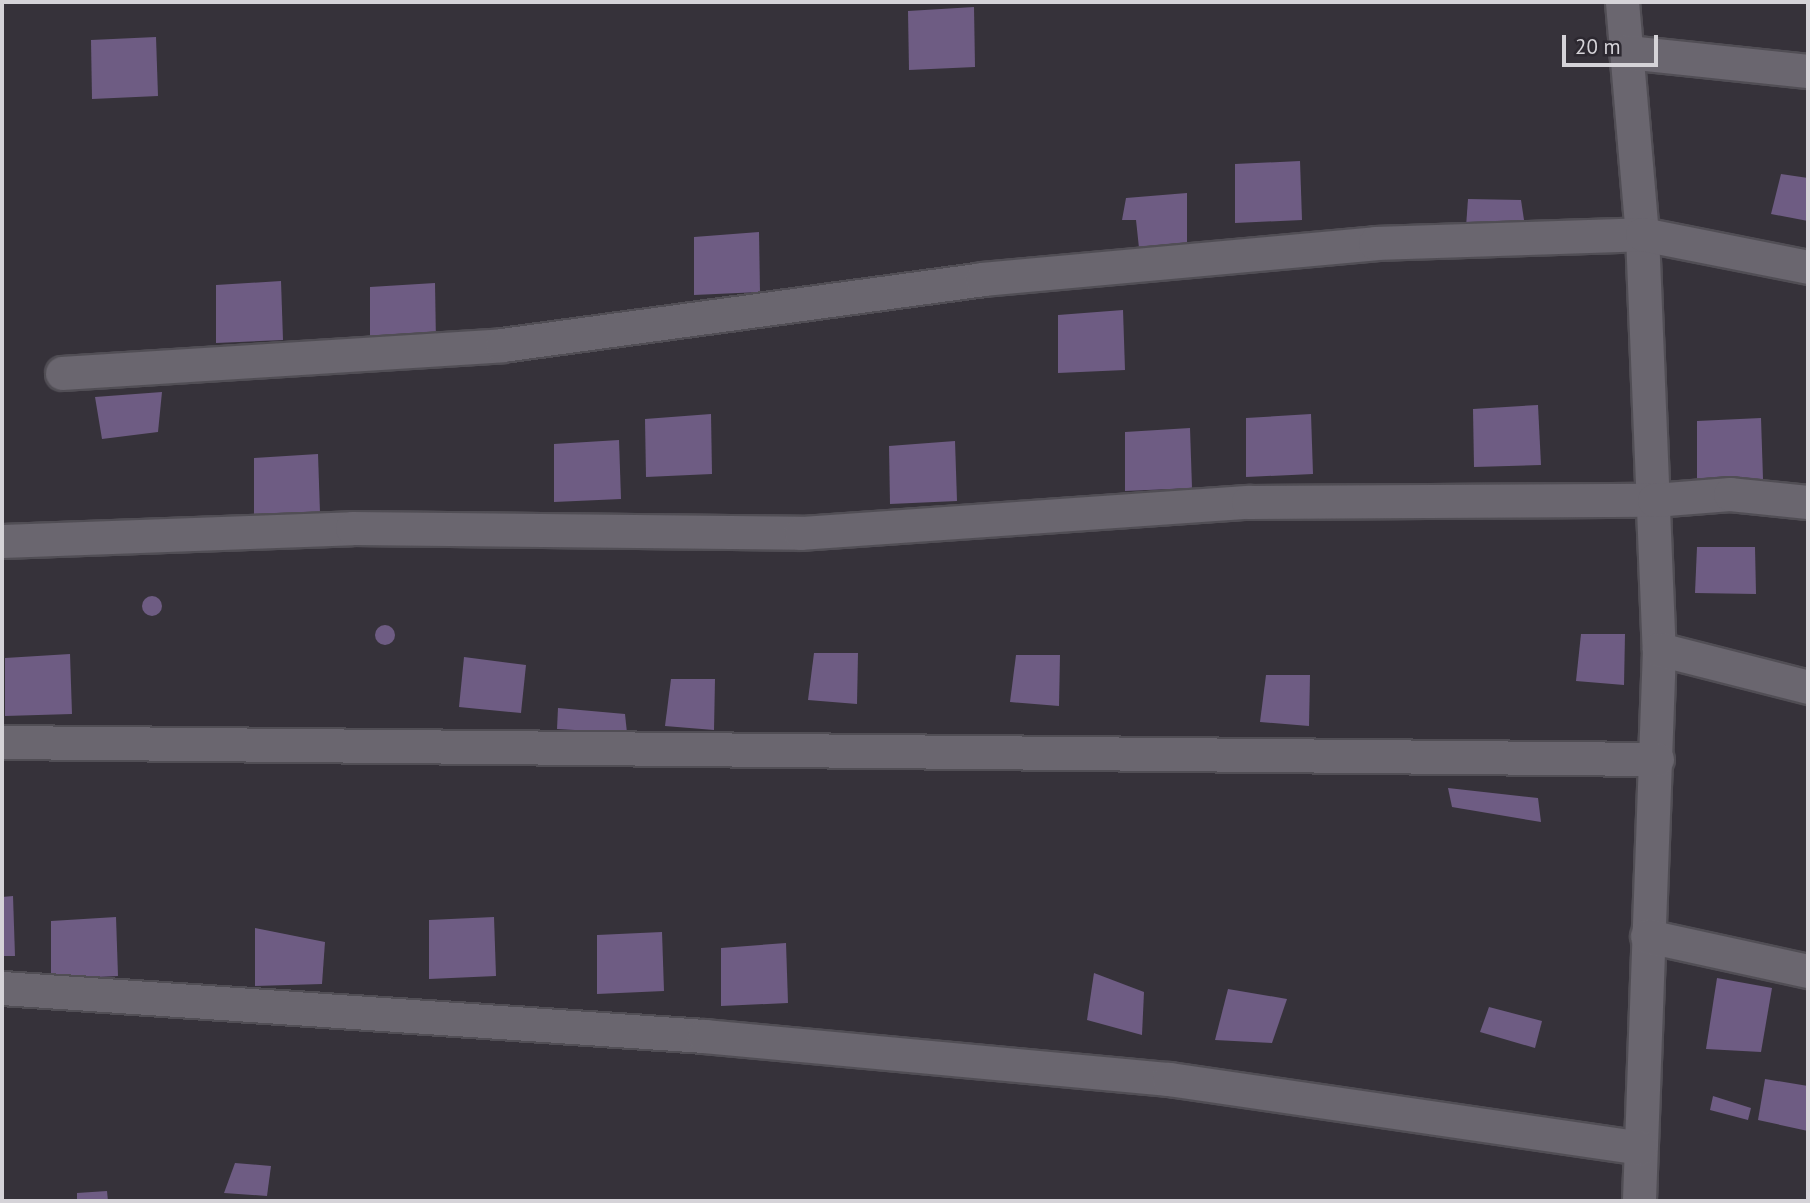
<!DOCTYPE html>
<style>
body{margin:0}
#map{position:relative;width:1810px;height:1203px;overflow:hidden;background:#36323a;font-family:"PT Sans",sans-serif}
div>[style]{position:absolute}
.building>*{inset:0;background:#6e5c83}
.round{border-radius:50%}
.roads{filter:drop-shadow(2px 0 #514e55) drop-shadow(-2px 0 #514e55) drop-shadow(0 2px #514e55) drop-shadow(0 -2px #514e55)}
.minor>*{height:33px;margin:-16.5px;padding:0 16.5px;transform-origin:16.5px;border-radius:16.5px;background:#6a666f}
span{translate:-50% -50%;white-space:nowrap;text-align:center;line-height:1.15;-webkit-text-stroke:5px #2c2830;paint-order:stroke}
.frame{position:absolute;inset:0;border:4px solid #d5d3d8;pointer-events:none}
.scale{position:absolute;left:1562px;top:35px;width:96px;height:32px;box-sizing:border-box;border:4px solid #d5d3d8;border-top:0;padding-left:9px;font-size:21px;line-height:24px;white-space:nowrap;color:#d5d3d8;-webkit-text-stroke:5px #2c2830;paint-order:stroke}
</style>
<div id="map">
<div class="building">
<i style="clip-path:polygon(974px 7px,975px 67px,909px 70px,908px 11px)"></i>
<i style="clip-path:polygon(156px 37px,158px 96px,92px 99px,91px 40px)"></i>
<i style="clip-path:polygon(1300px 161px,1302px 220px,1235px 223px,1235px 164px)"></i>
<i style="clip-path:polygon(1781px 174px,1808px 178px,1808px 221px,1771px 214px)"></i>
<i style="clip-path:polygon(1187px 193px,1187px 246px,1139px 248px,1136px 220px,1122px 220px,1126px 198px)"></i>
<i style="clip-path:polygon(1468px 199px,1521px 200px,1524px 220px,1466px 227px)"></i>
<i style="clip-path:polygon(759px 232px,760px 292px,694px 295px,694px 237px)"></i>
<i style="clip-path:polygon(281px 281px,283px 340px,216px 343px,216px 285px)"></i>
<i style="clip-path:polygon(435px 283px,436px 343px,370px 345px,370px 287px)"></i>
<i style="clip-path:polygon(1123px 310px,1125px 370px,1058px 373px,1058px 315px)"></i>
<i style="clip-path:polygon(162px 392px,158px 432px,102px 439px,95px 397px)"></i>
<i style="clip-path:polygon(1538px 405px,1541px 465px,1474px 467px,1473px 409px)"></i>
<i style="clip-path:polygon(711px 414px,712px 474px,646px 477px,645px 419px)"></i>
<i style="clip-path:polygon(1311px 414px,1313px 474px,1246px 477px,1246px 418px)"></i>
<i style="clip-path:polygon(1761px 418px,1763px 479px,1697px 482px,1697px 421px)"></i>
<i style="clip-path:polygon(1190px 428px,1192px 488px,1125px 491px,1125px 432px)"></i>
<i style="clip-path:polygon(619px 440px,621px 499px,554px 502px,554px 444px)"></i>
<i style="clip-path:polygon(955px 441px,957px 501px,890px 504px,889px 446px)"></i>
<i style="clip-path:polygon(318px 454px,320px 513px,254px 516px,254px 458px)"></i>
<i style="clip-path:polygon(1697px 547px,1755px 547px,1756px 594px,1695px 593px)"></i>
<i class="round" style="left:142px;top:596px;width:20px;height:20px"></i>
<i class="round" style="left:375px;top:625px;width:20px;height:20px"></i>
<i style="clip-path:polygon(1581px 634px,1625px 634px,1624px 685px,1576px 681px)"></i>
<i style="clip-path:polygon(814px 653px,858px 653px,857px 704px,808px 700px)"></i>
<i style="clip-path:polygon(70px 654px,72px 714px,5px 716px,5px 658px)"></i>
<i style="clip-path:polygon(1016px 655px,1060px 655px,1059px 706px,1010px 702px)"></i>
<i style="clip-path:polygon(464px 657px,526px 665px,521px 713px,459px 707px)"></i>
<i style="clip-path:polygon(1266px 675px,1310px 675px,1309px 726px,1260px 722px)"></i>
<i style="clip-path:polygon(671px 679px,715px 679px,714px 730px,665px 726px)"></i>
<i style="clip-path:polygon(558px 708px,625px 714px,627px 733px,557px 729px)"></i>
<i style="clip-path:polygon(1448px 788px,1538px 798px,1541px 822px,1452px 807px)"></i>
<i style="clip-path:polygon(13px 896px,15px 956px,2px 956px,2px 897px)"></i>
<i style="clip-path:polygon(116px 917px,118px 976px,51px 979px,51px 921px)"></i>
<i style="clip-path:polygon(494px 917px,496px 976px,429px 979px,429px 920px)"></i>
<i style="clip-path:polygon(255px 928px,325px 942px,322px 984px,255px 986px)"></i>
<i style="clip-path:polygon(662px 932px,664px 991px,597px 994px,597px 935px)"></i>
<i style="clip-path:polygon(786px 943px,788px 1003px,721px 1006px,721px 948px)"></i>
<i style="clip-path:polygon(1094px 973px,1144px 992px,1142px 1035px,1087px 1020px)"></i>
<i style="clip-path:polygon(1717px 978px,1772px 988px,1761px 1052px,1706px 1049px)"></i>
<i style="clip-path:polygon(1228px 989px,1287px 999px,1272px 1043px,1215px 1040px)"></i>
<i style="clip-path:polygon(1489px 1007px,1542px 1021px,1535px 1048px,1480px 1032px)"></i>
<i style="clip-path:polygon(1765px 1079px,1808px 1086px,1808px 1131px,1758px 1120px)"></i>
<i style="clip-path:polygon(1713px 1096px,1751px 1108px,1748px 1120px,1710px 1110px)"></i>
<i style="clip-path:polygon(235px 1163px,271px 1166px,267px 1196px,224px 1193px)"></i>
<i style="clip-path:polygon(107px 1191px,108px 1201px,77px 1201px,77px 1193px)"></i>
</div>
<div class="roads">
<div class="minor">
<i style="left:1622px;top:2px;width:233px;rotate:85.1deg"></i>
<i style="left:1642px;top:234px;width:415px;rotate:87.7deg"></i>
<i style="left:1659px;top:649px;width:552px;rotate:92.08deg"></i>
<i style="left:1627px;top:52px;width:182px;rotate:6deg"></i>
<i style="left:62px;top:373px;width:441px;rotate:-3.6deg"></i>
<i style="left:502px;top:345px;width:485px;rotate:-7.8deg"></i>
<i style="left:982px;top:279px;width:395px;rotate:-5.2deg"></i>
<i style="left:1375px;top:243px;width:267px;rotate:-1.9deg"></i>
<i style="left:1642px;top:234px;width:169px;rotate:11.2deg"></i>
<i style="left:2px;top:541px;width:350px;rotate:-2.1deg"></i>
<i style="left:352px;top:528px;width:449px;rotate:0.6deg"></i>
<i style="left:801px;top:533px;width:448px;rotate:-4deg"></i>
<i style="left:1248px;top:502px;width:406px;rotate:-0.3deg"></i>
<i style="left:1654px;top:500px;width:76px;rotate:-4.5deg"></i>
<i style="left:1730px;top:494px;width:78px;rotate:5.9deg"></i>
<i style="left:1659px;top:649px;width:154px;rotate:14.3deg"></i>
<i style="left:2px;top:742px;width:1655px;rotate:0.59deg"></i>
<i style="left:1647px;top:936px;width:165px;rotate:12.3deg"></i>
<i style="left:2px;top:988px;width:704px;rotate:3.91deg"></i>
<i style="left:704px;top:1036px;width:467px;rotate:5.3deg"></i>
<i style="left:1169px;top:1079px;width:476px;rotate:8.3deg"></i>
</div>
</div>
<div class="frame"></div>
<div class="scale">20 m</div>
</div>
